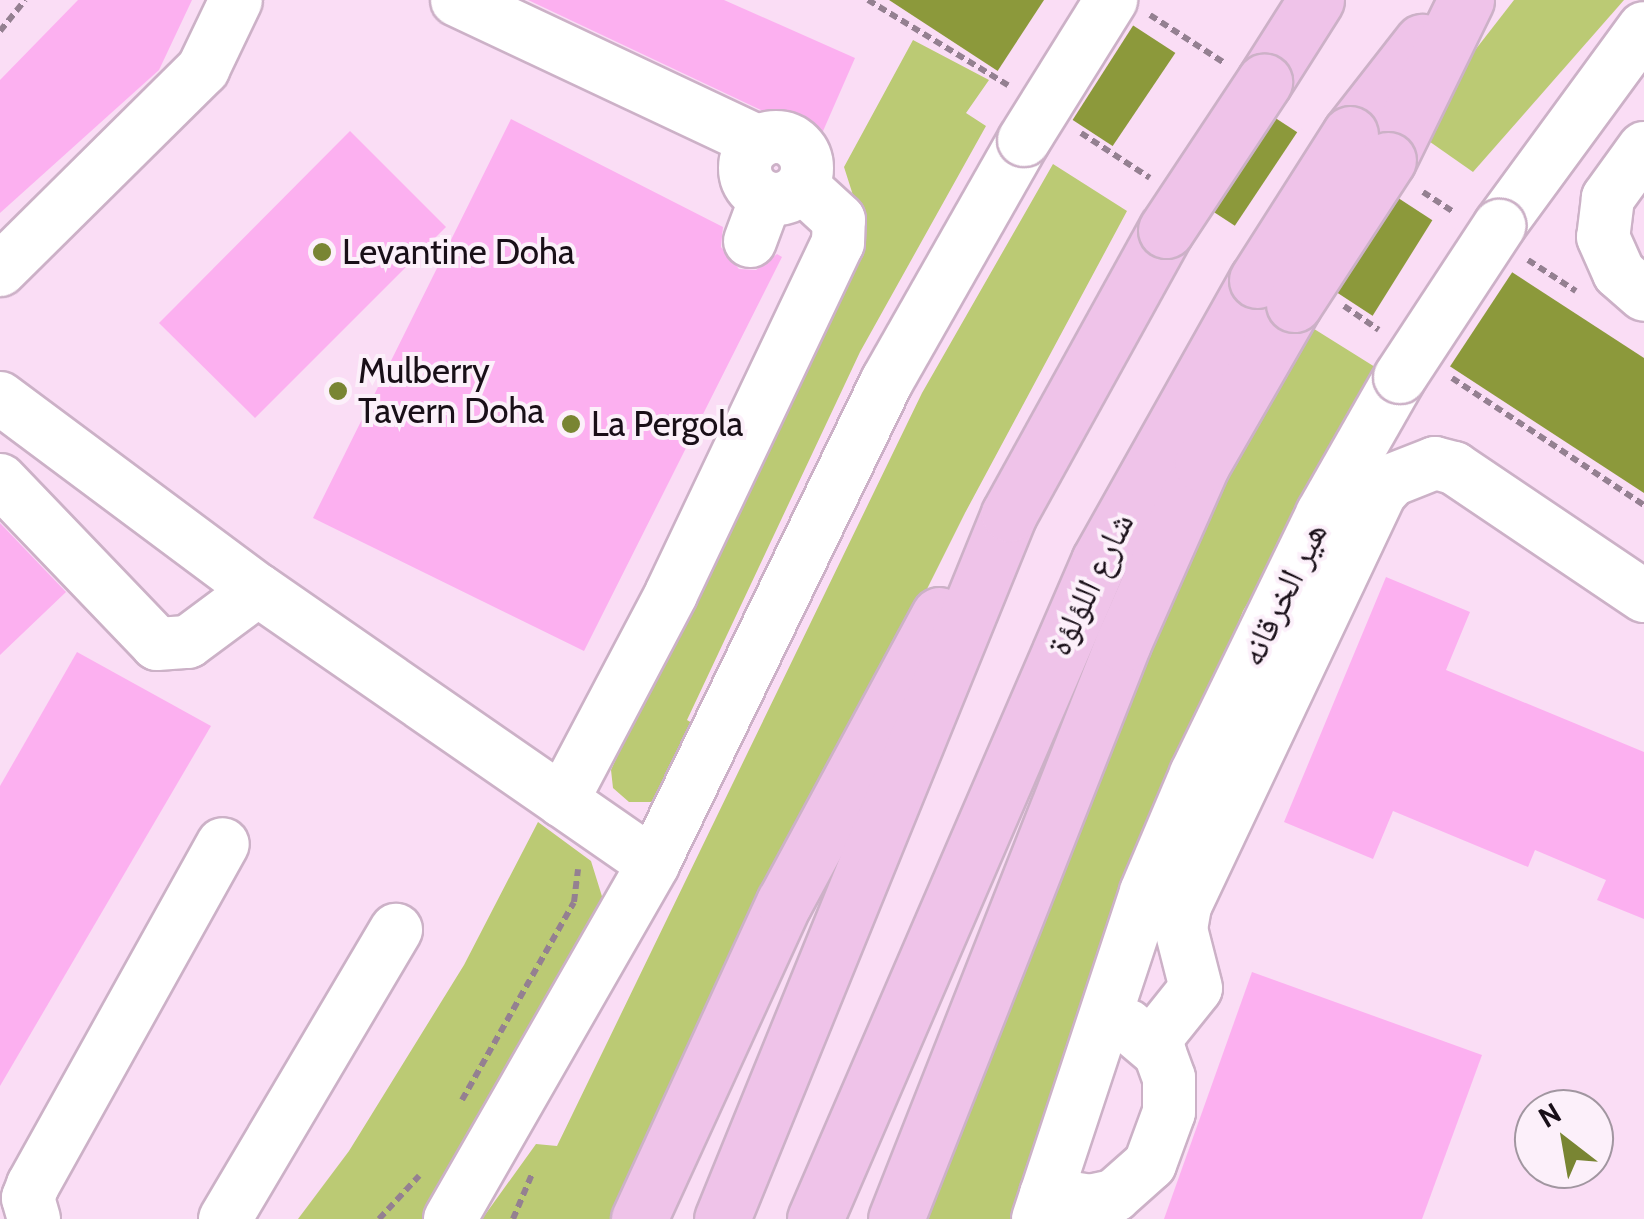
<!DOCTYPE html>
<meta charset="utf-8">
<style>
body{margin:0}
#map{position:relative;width:1644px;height:1219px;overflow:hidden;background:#faddf5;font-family:Cabin,"Noto Naskh Arabic",sans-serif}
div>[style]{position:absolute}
.green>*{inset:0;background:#bbca74}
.water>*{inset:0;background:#8c993b}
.pier>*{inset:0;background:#faddf5}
.building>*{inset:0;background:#fcb0f0}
.path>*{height:6px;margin-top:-3px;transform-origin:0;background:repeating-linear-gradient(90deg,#948091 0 8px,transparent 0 13px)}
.roads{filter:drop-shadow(2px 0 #ccb1c7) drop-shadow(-2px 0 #ccb1c7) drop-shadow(0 2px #ccb1c7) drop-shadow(0 -2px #ccb1c7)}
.minor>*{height:52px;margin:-26px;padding:0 26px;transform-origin:26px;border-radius:26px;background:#fff}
.minor>.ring{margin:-26px;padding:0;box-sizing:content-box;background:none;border:52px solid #fff;border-radius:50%}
.major>*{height:55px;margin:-27.5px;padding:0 27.5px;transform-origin:27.5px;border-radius:27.5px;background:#efc3e9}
.bridges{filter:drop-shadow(2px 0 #ccb1c7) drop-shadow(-2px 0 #ccb1c7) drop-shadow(0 2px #ccb1c7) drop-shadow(0 -2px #ccb1c7)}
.minor-bridge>*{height:52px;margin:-26px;padding:0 26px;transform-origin:26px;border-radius:26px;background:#fff}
.major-bridge>*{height:55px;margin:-27.5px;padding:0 27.5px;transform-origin:27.5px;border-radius:27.5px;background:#efc3e9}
.dots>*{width:28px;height:28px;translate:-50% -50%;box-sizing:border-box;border:5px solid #fcf0fa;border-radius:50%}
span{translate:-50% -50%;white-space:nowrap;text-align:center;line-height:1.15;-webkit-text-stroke:8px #fcf0fa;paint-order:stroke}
.poi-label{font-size:35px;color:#190f18}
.left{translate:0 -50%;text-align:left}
.street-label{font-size:35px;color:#190f18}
.north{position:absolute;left:1514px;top:1089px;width:100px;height:100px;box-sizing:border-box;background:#fcf0fa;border:2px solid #a196a0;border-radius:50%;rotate:329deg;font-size:28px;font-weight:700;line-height:40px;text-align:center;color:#190f18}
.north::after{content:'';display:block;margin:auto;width:35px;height:45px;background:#798533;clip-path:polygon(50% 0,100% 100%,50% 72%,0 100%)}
</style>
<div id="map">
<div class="green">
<i style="clip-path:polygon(1514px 0,1624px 0,1473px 172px,1413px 130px)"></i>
<i style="clip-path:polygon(913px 40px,989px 80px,966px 113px,986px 126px,860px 352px,687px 720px,697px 726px,667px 792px,651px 802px,629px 802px,613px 788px,611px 770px,859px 214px,844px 167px)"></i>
<i style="clip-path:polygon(1053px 164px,1127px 211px,965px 513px,765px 913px,629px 1219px,482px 1219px,536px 1144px,557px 1146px,922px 393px)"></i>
<i style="clip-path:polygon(1303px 322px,1383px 372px,1243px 611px,1106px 952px,1017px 1219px,921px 1219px,1187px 552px)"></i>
<i style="clip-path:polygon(538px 822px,591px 861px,605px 906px,455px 1173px,423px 1219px,298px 1219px,349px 1151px,464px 965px)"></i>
</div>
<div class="water">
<i style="clip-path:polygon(889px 0,1094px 0,1644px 358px,1644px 493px)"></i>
</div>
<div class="pier">
<i style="clip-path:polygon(1044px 0,1103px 0,1136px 21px,1070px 124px,995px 75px)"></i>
<i style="clip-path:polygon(1178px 49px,1274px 111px,1207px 214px,1110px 150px)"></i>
<i style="clip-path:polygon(1300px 128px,1396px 191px,1329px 293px,1232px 230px)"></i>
<i style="clip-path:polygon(1435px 216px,1515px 268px,1447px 371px,1370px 320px)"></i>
</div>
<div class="building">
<i style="clip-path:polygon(78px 0,192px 0,159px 70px,0 213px,0 80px)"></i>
<i style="clip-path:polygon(528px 0,724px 0,855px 58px,820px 138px)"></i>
<i style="clip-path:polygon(511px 119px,723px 227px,721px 247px,739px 269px,756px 270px,777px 254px,782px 257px,584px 651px,313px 518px)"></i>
<i style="clip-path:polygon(350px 131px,446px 227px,255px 418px,159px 323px)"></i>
<i style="clip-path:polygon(0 523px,66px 592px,0 655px)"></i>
<i style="clip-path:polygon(1386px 577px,1470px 612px,1446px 670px,1644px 752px,1644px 919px,1597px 900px,1606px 880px,1535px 850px,1528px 867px,1393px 811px,1373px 859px,1284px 822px)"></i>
<i style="clip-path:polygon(77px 652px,211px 726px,0 1086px,0 786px)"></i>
<i style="clip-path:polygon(1252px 972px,1482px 1055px,1422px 1219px,1164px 1219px)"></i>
</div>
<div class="path">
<i style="left:868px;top:0;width:164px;rotate:31.3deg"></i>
<i style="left:1150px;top:15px;width:87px;rotate:32.8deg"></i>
<i style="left:0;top:31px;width:40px;rotate:-51deg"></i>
<i style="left:1081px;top:133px;width:82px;rotate:33.1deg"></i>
<i style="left:1423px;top:192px;width:37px;rotate:33deg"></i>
<i style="left:1528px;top:260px;width:57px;rotate:32.9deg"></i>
<i style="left:1344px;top:306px;width:42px;rotate:34.4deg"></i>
<i style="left:1452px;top:378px;width:230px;rotate:33.5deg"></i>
<i style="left:462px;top:1100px;width:227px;rotate:-60.5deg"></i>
<i style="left:574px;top:902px;width:33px;rotate:-83deg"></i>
<i style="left:379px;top:1219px;width:59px;rotate:-47.1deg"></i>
<i style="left:513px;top:1219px;width:49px;rotate:-67.1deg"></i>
</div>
<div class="roads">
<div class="minor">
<i style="left:457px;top:0;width:334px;rotate:25.2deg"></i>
<i class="ring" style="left:745px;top:137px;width:10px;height:10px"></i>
<i style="left:1644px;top:148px;width:62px;rotate:125.8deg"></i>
<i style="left:1608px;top:198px;width:39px;rotate:97deg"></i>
<i style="left:1603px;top:237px;width:39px;rotate:66deg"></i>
<i style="left:1619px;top:273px;width:33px;rotate:41deg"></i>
<i style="left:1499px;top:226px;width:245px;rotate:-53.8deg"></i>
<i style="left:750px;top:241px;width:46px;rotate:-69.6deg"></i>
<i style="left:0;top:270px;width:286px;rotate:-44.7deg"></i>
<i style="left:203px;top:69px;width:76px;rotate:-64.4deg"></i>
<i style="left:0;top:398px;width:322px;rotate:36.7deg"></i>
<i style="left:258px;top:590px;width:481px;rotate:34.7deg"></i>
<i style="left:0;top:480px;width:227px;rotate:46.2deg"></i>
<i style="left:157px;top:644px;width:31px;rotate:-4deg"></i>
<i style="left:188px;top:642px;width:87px;rotate:-36.6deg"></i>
<i style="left:562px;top:801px;width:234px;rotate:-62.2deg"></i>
<i style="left:671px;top:594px;width:389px;rotate:-64.6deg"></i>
<i style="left:838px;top:243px;width:23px;rotate:-88deg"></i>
<i style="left:839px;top:220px;width:50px;rotate:-137.4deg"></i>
<i style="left:1152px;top:1043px;width:70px;rotate:-51.3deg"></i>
<i style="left:1196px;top:988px;width:61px;rotate:-104.3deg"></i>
<i style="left:1181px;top:929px;width:23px;rotate:-80deg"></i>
<i style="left:1185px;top:906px;width:458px;rotate:-64.7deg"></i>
<i style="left:1381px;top:492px;width:16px;rotate:-47deg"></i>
<i style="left:1392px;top:480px;width:46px;rotate:-21.6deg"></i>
<i style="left:1435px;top:463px;width:20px;rotate:15deg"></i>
<i style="left:1454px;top:468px;width:229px;rotate:34deg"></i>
<i style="left:1046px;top:1194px;width:45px;rotate:9deg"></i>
<i style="left:1090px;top:1201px;width:25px;rotate:-12deg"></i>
<i style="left:1114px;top:1196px;width:48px;rotate:-41.6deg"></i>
<i style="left:1150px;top:1164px;width:55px;rotate:-69.9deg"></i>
<i style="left:1169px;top:1112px;width:34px;rotate:-90deg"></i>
<i style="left:1169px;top:1078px;width:27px;rotate:-110deg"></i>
<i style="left:1160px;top:1053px;width:43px;rotate:-139.7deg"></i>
<i style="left:34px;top:1219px;width:22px;rotate:-106deg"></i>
<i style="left:28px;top:1198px;width:14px;rotate:-69deg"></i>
<i style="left:33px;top:1185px;width:390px;rotate:-60.9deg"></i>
<i style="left:225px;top:1219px;width:336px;rotate:-59.4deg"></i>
<i style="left:450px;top:1219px;width:409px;rotate:-60.2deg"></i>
<i style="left:653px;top:864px;width:537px;rotate:-64.15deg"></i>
<i style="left:887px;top:381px;width:277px;rotate:-60.4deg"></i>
<i style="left:1038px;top:1219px;width:344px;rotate:-71.7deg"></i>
<i style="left:1146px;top:892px;width:128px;rotate:-67deg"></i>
<i style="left:1196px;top:774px;width:289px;rotate:-64.1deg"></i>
<i style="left:1322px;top:514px;width:158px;rotate:-60.3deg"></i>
</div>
<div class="major">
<i style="left:1264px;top:82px;width:97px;rotate:-57.6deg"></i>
<i style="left:1350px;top:134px;width:117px;rotate:-52deg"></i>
<i style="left:1388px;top:160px;width:178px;rotate:-64deg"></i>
<i style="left:639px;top:1219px;width:348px;rotate:-65.4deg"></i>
<i style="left:784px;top:903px;width:327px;rotate:-61.7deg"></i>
<i style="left:722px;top:1219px;width:761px;rotate:-67.85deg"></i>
<i style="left:1009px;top:514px;width:325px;rotate:-61.1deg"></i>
<i style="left:815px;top:1219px;width:717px;rotate:-66.65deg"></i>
<i style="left:1099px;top:561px;width:322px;rotate:-60.7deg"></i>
<i style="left:896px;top:1219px;width:619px;rotate:-68.49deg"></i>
<i style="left:1123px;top:643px;width:196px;rotate:-66.2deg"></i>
<i style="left:1202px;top:464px;width:185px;rotate:-60.1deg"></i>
</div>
</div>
<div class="bridges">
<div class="minor-bridge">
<i style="left:1024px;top:140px;width:165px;rotate:-58.1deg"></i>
<i style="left:1400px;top:377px;width:181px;rotate:-56.7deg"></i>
</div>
<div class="major-bridge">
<i style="left:1166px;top:230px;width:178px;rotate:-56.5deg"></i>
<i style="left:1257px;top:280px;width:173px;rotate:-57.5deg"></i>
<i style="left:1294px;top:304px;width:172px;rotate:-56.9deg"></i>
</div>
</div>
<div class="dots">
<i style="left:322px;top:252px;background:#798533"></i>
<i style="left:338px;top:391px;background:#798533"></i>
<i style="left:571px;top:424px;background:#798533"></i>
</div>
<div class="poi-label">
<span class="left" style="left:342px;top:252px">Levantine Doha</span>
<span class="left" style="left:358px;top:391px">Mulberry<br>Tavern Doha</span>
<span class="left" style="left:591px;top:424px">La Pergola</span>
</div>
<div class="street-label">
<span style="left:1090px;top:584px;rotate:-64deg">شارع اللؤلؤة</span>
<span style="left:1283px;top:594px;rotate:-64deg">هير الخرقانه</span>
</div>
<div class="north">N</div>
</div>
